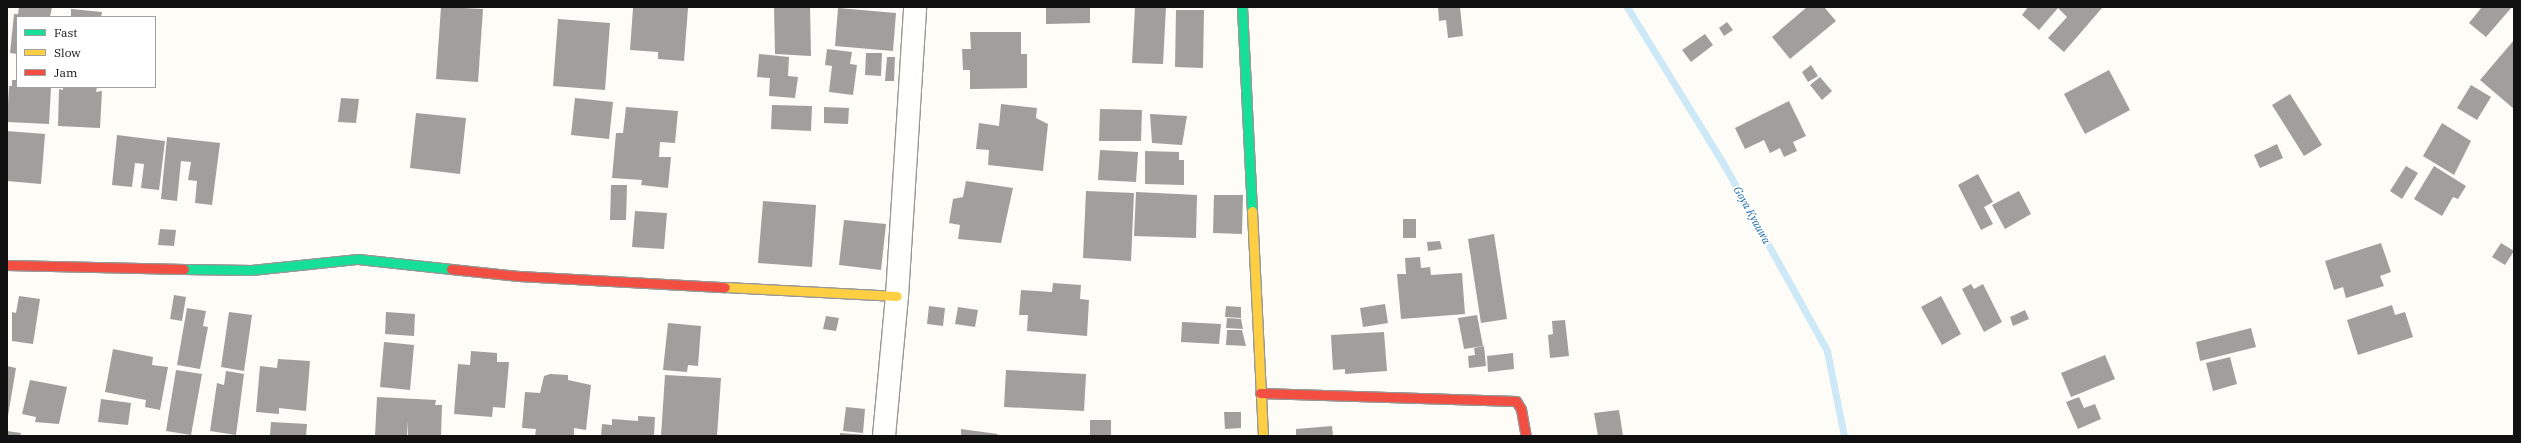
<!DOCTYPE html>
<style>
body{margin:0}
#map{position:relative;width:2521px;height:443px;overflow:hidden;background:#fdfcf7;font-family:"IBM Plex Serif",serif}
div>[style]{position:absolute}
.stream>*{height:7px;margin:-3.5px;padding:0 3.5px;transform-origin:3.5px;border-radius:3.5px;background:#cde8f7}
.building>*{inset:0;background:#a19f9c}
.roads{filter:drop-shadow(1px 0 #979795) drop-shadow(-1px 0 #979795) drop-shadow(0 1px #979795) drop-shadow(0 -1px #979795)}
.street>*{height:22px;margin:-11px;padding:0 11px;transform-origin:11px;border-radius:11px;background:#fffffe}
.fast>*{height:9px;margin:-4.5px;padding:0 4.5px;transform-origin:4.5px;border-radius:4.5px;background:#16e098}
.slow>*{height:9px;margin:-4.5px;padding:0 4.5px;transform-origin:4.5px;border-radius:4.5px;background:#ffcf43}
.jam>*{height:9px;margin:-4.5px;padding:0 4.5px;transform-origin:4.5px;border-radius:4.5px;background:#f24e42}
span{translate:-50% -50%;white-space:nowrap;text-align:center;line-height:1.15;-webkit-text-stroke:4px #fff;paint-order:stroke}
.water-label{font-size:11px;color:#1768a6;font-style:italic}
.frame{position:absolute;inset:0;border:8px solid #111;pointer-events:none}
.legend{position:absolute;left:16px;top:16px;width:140px;height:72px;box-sizing:border-box;background:#fff;border:1px solid #a0a0a0;margin:0;padding:5px 7px;list-style:none;font-size:12px;color:#111}
.legend li{display:flex;align-items:center;gap:8px;height:20px}
.legend b{width:20px;border:1px solid #a0a0a0}
</style>
<div id="map">
<div class="stream">
<i style="left:1627px;top:7px;width:183px;rotate:58.4deg"></i>
<i style="left:1723px;top:163px;width:215px;rotate:61deg"></i>
<i style="left:1827px;top:351px;width:87px;rotate:78.7deg"></i>
</div>
<div class="building">
<i style="clip-path:polygon(19px 7px,52px 7px,50px 17px,17px 17px,17px 54px,10px 53px,14px 14px,18px 14px)"></i>
<i style="clip-path:polygon(441px 7px,483px 9px,478px 82px,436px 79px)"></i>
<i style="clip-path:polygon(774px 7px,810px 7px,811px 56px,775px 54px)"></i>
<i style="clip-path:polygon(1046px 7px,1090px 7px,1090px 23px,1046px 24px)"></i>
<i style="clip-path:polygon(1135px 7px,1166px 7px,1163px 64px,1132px 63px)"></i>
<i style="clip-path:polygon(1438px 7px,1460px 7px,1463px 36px,1448px 38px,1446px 20px,1439px 21px)"></i>
<i style="clip-path:polygon(1807px 7px,1824px 7px,1836px 21px,1790px 59px,1772px 37px)"></i>
<i style="clip-path:polygon(2028px 7px,2100px 7px,2102px 8px,2064px 52px,2048px 38px,2067px 17px,2058px 8px,2039px 30px,2022px 15px)"></i>
<i style="clip-path:polygon(2482px 7px,2512px 7px,2486px 37px,2469px 23px)"></i>
<i style="clip-path:polygon(633px 8px,688px 8px,684px 61px,658px 59px,658px 52px,630px 50px)"></i>
<i style="clip-path:polygon(838px 8px,896px 13px,893px 51px,835px 46px)"></i>
<i style="clip-path:polygon(71px 9px,102px 12px,101px 17px,71px 17px)"></i>
<i style="clip-path:polygon(1176px 10px,1204px 10px,1203px 68px,1175px 67px)"></i>
<i style="clip-path:polygon(558px 19px,610px 23px,605px 90px,553px 86px)"></i>
<i style="clip-path:polygon(1727px 22px,1733px 30px,1724px 36px,1719px 28px)"></i>
<i style="clip-path:polygon(970px 32px,1021px 32px,1021px 54px,1027px 54px,1027px 88px,970px 89px,970px 70px,963px 70px,962px 49px,971px 49px)"></i>
<i style="clip-path:polygon(1705px 34px,1713px 45px,1691px 62px,1682px 50px)"></i>
<i style="clip-path:polygon(2514px 40px,2514px 109px,2480px 80px)"></i>
<i style="clip-path:polygon(827px 49px,852px 52px,850px 64px,857px 65px,853px 95px,829px 92px,832px 66px,825px 65px)"></i>
<i style="clip-path:polygon(866px 53px,882px 53px,881px 76px,865px 75px)"></i>
<i style="clip-path:polygon(759px 54px,789px 57px,788px 76px,798px 77px,795px 98px,769px 96px,770px 78px,757px 77px)"></i>
<i style="clip-path:polygon(887px 57px,895px 57px,894px 81px,885px 81px)"></i>
<i style="clip-path:polygon(1811px 65px,1818px 76px,1808px 82px,1802px 72px)"></i>
<i style="clip-path:polygon(2109px 70px,2130px 110px,2085px 134px,2064px 94px)"></i>
<i style="clip-path:polygon(1820px 77px,1832px 91px,1822px 100px,1810px 85px)"></i>
<i style="clip-path:polygon(12px 80px,17px 80px,17px 87px,51px 88px,49px 124px,7px 122px,9px 86px,12px 86px)"></i>
<i style="clip-path:polygon(2471px 85px,2491px 97px,2477px 120px,2457px 108px)"></i>
<i style="clip-path:polygon(63px 87px,97px 87px,96px 92px,102px 91px,100px 128px,58px 126px,59px 89px,63px 90px)"></i>
<i style="clip-path:polygon(2290px 94px,2322px 145px,2304px 156px,2272px 105px)"></i>
<i style="clip-path:polygon(341px 98px,359px 99px,356px 123px,338px 122px)"></i>
<i style="clip-path:polygon(575px 98px,613px 102px,609px 139px,571px 135px)"></i>
<i style="clip-path:polygon(1789px 101px,1806px 136px,1793px 142px,1797px 151px,1784px 157px,1780px 148px,1770px 153px,1764px 140px,1745px 149px,1735px 128px)"></i>
<i style="clip-path:polygon(1001px 104px,1037px 108px,1036px 118px,1048px 124px,1043px 171px,988px 165px,989px 150px,976px 149px,979px 123px,999px 126px)"></i>
<i style="clip-path:polygon(772px 105px,812px 106px,811px 131px,771px 129px)"></i>
<i style="clip-path:polygon(626px 107px,678px 111px,675px 143px,660px 142px,659px 157px,671px 157px,668px 188px,641px 185px,642px 180px,612px 178px,616px 133px,623px 133px)"></i>
<i style="clip-path:polygon(824px 107px,849px 108px,848px 124px,824px 123px)"></i>
<i style="clip-path:polygon(1100px 109px,1142px 110px,1141px 141px,1099px 141px)"></i>
<i style="clip-path:polygon(416px 113px,466px 118px,460px 174px,410px 168px)"></i>
<i style="clip-path:polygon(1150px 114px,1187px 116px,1182px 145px,1152px 143px)"></i>
<i style="clip-path:polygon(2442px 123px,2471px 141px,2454px 175px,2423px 156px)"></i>
<i style="clip-path:polygon(7px 131px,45px 134px,41px 184px,7px 181px)"></i>
<i style="clip-path:polygon(117px 135px,165px 141px,159px 190px,141px 188px,144px 164px,135px 163px,132px 187px,112px 185px)"></i>
<i style="clip-path:polygon(167px 137px,220px 143px,212px 205px,195px 203px,197px 181px,188px 180px,191px 162px,181px 161px,177px 201px,161px 199px)"></i>
<i style="clip-path:polygon(2277px 144px,2283px 158px,2260px 168px,2254px 155px)"></i>
<i style="clip-path:polygon(1100px 150px,1138px 152px,1136px 182px,1098px 180px)"></i>
<i style="clip-path:polygon(1145px 151px,1179px 152px,1179px 160px,1184px 160px,1184px 185px,1145px 184px)"></i>
<i style="clip-path:polygon(2406px 166px,2418px 173px,2402px 199px,2390px 191px)"></i>
<i style="clip-path:polygon(2434px 166px,2466px 186px,2458px 199px,2453px 197px,2442px 216px,2414px 199px)"></i>
<i style="clip-path:polygon(1978px 174px,1993px 202px,1984px 207px,1993px 224px,1981px 230px,1958px 185px)"></i>
<i style="clip-path:polygon(966px 181px,1013px 188px,1001px 243px,958px 239px,960px 225px,949px 223px,953px 199px,963px 197px)"></i>
<i style="clip-path:polygon(611px 185px,627px 185px,626px 220px,610px 220px)"></i>
<i style="clip-path:polygon(1086px 191px,1134px 193px,1131px 261px,1083px 258px)"></i>
<i style="clip-path:polygon(2019px 191px,2031px 214px,2005px 229px,1992px 205px)"></i>
<i style="clip-path:polygon(1136px 192px,1197px 195px,1196px 238px,1134px 236px)"></i>
<i style="clip-path:polygon(1214px 195px,1243px 195px,1242px 234px,1213px 233px)"></i>
<i style="clip-path:polygon(763px 201px,816px 205px,812px 267px,758px 263px)"></i>
<i style="clip-path:polygon(635px 211px,667px 213px,664px 249px,632px 247px)"></i>
<i style="clip-path:polygon(1403px 219px,1416px 219px,1416px 238px,1403px 238px)"></i>
<i style="clip-path:polygon(844px 220px,886px 224px,881px 270px,839px 265px)"></i>
<i style="clip-path:polygon(160px 229px,176px 230px,174px 246px,158px 245px)"></i>
<i style="clip-path:polygon(1494px 234px,1507px 319px,1481px 323px,1468px 239px)"></i>
<i style="clip-path:polygon(1440px 241px,1442px 249px,1428px 251px,1427px 242px)"></i>
<i style="clip-path:polygon(2381px 243px,2391px 272px,2380px 276px,2384px 286px,2346px 298px,2343px 287px,2334px 290px,2325px 261px)"></i>
<i style="clip-path:polygon(2501px 243px,2514px 251px,2505px 265px,2492px 257px)"></i>
<i style="clip-path:polygon(1420px 257px,1421px 268px,1430px 267px,1431px 275px,1462px 273px,1465px 314px,1401px 319px,1397px 274px,1406px 274px,1405px 258px)"></i>
<i style="clip-path:polygon(1053px 283px,1081px 285px,1080px 299px,1089px 300px,1087px 336px,1027px 331px,1028px 315px,1019px 315px,1021px 290px,1052px 292px)"></i>
<i style="clip-path:polygon(1971px 284px,1974px 289px,1983px 284px,2002px 322px,1984px 332px,1962px 289px)"></i>
<i style="clip-path:polygon(174px 295px,186px 297px,182px 321px,170px 319px)"></i>
<i style="clip-path:polygon(19px 296px,40px 299px,33px 344px,12px 341px,12px 312px,16px 313px)"></i>
<i style="clip-path:polygon(1941px 296px,1961px 334px,1942px 345px,1921px 307px)"></i>
<i style="clip-path:polygon(1385px 304px,1388px 323px,1363px 327px,1360px 308px)"></i>
<i style="clip-path:polygon(2392px 305px,2395px 315px,2405px 312px,2413px 337px,2358px 355px,2347px 320px)"></i>
<i style="clip-path:polygon(929px 306px,945px 308px,943px 326px,927px 324px)"></i>
<i style="clip-path:polygon(1226px 306px,1241px 307px,1241px 318px,1225px 317px)"></i>
<i style="clip-path:polygon(958px 307px,978px 310px,975px 327px,955px 324px)"></i>
<i style="clip-path:polygon(187px 308px,206px 311px,203px 326px,208px 327px,200px 369px,177px 365px)"></i>
<i style="clip-path:polygon(2025px 310px,2029px 319px,2013px 326px,2010px 317px)"></i>
<i style="clip-path:polygon(229px 312px,252px 315px,244px 371px,221px 367px)"></i>
<i style="clip-path:polygon(386px 312px,415px 314px,414px 336px,385px 334px)"></i>
<i style="clip-path:polygon(1477px 315px,1483px 346px,1464px 349px,1458px 318px)"></i>
<i style="clip-path:polygon(826px 316px,839px 318px,836px 331px,823px 329px)"></i>
<i style="clip-path:polygon(1227px 318px,1241px 319px,1243px 329px,1226px 328px)"></i>
<i style="clip-path:polygon(1565px 320px,1569px 356px,1550px 358px,1548px 335px,1553px 334px,1552px 321px)"></i>
<i style="clip-path:polygon(1182px 322px,1221px 324px,1219px 344px,1181px 342px)"></i>
<i style="clip-path:polygon(668px 323px,701px 326px,698px 366px,688px 365px,687px 372px,663px 370px)"></i>
<i style="clip-path:polygon(2251px 328px,2256px 347px,2200px 361px,2196px 342px)"></i>
<i style="clip-path:polygon(1227px 330px,1242px 330px,1246px 346px,1226px 345px)"></i>
<i style="clip-path:polygon(1384px 332px,1387px 371px,1345px 374px,1345px 369px,1333px 370px,1331px 335px)"></i>
<i style="clip-path:polygon(384px 342px,414px 345px,410px 390px,380px 387px)"></i>
<i style="clip-path:polygon(1484px 346px,1486px 366px,1469px 368px,1468px 356px,1475px 355px,1474px 348px)"></i>
<i style="clip-path:polygon(113px 349px,153px 357px,152px 365px,168px 367px,160px 410px,145px 407px,146px 400px,105px 392px)"></i>
<i style="clip-path:polygon(471px 351px,497px 353px,497px 362px,509px 362px,505px 408px,493px 407px,492px 417px,454px 414px,458px 364px,470px 365px)"></i>
<i style="clip-path:polygon(1513px 353px,1514px 369px,1488px 372px,1487px 356px)"></i>
<i style="clip-path:polygon(2105px 355px,2115px 379px,2071px 397px,2061px 373px)"></i>
<i style="clip-path:polygon(2230px 357px,2237px 384px,2213px 391px,2206px 363px)"></i>
<i style="clip-path:polygon(278px 359px,310px 361px,306px 411px,279px 408px,279px 414px,256px 412px,260px 366px,277px 368px)"></i>
<i style="clip-path:polygon(7px 366px,16px 368px,8px 416px,7px 416px)"></i>
<i style="clip-path:polygon(176px 370px,202px 374px,191px 435px,166px 431px)"></i>
<i style="clip-path:polygon(1006px 370px,1086px 374px,1084px 411px,1004px 407px)"></i>
<i style="clip-path:polygon(226px 371px,244px 374px,236px 435px,210px 431px,217px 383px,224px 385px)"></i>
<i style="clip-path:polygon(550px 374px,568px 375px,568px 380px,591px 385px,586px 430px,574px 428px,574px 436px,535px 436px,536px 429px,522px 428px,525px 392px,540px 393px,544px 376px)"></i>
<i style="clip-path:polygon(665px 375px,721px 378px,717px 436px,661px 436px)"></i>
<i style="clip-path:polygon(30px 380px,67px 387px,59px 424px,35px 422px,36px 417px,22px 414px)"></i>
<i style="clip-path:polygon(377px 397px,436px 400px,435px 405px,442px 405px,441px 436px,408px 436px,408px 421px,407px 436px,375px 436px)"></i>
<i style="clip-path:polygon(2079px 397px,2084px 408px,2095px 404px,2101px 419px,2078px 429px,2066px 402px)"></i>
<i style="clip-path:polygon(101px 399px,131px 403px,128px 425px,98px 422px)"></i>
<i style="clip-path:polygon(846px 407px,865px 409px,863px 433px,843px 431px)"></i>
<i style="clip-path:polygon(1619px 410px,1623px 436px,1598px 436px,1594px 413px)"></i>
<i style="clip-path:polygon(1224px 412px,1241px 412px,1241px 428px,1225px 429px)"></i>
<i style="clip-path:polygon(638px 416px,655px 417px,654px 436px,601px 436px,602px 424px,612px 425px,612px 419px,638px 421px)"></i>
<i style="clip-path:polygon(1090px 420px,1111px 420px,1111px 436px,1090px 436px)"></i>
<i style="clip-path:polygon(271px 422px,307px 424px,306px 436px,270px 436px)"></i>
<i style="clip-path:polygon(1332px 426px,1333px 436px,1296px 436px,1296px 429px)"></i>
<i style="clip-path:polygon(961px 429px,998px 434px,997px 436px,961px 436px)"></i>
<i style="clip-path:polygon(7px 431px,21px 433px,20px 436px,7px 436px)"></i>
<i style="clip-path:polygon(840px 433px,866px 435px,866px 436px,840px 436px)"></i>
</div>
<div class="roads">
<div class="street">
<i style="left:884px;top:436px;width:141px;rotate:-84.7deg"></i>
<i style="left:897px;top:296px;width:290px;rotate:-86.4deg"></i>
</div>
<div class="fast">
<i style="left:1242px;top:7px;width:204px;rotate:87.2deg"></i>
<i style="left:184px;top:269px;width:67px;rotate:0.9deg"></i>
<i style="left:251px;top:270px;width:108px;rotate:-5.9deg"></i>
<i style="left:358px;top:259px;width:94px;rotate:6.1deg"></i>
</div>
<div class="slow">
<i style="left:1252px;top:211px;width:225px;rotate:87.2deg"></i>
<i style="left:725px;top:287px;width:172px;rotate:3deg"></i>
</div>
<div class="jam">
<i style="left:7px;top:265px;width:177px;rotate:1.3deg"></i>
<i style="left:451px;top:269px;width:68px;rotate:5.9deg"></i>
<i style="left:519px;top:276px;width:206px;rotate:3.1deg"></i>
<i style="left:1260px;top:393px;width:256px;rotate:1.8deg"></i>
<i style="left:1516px;top:401px;width:9px;rotate:58deg"></i>
<i style="left:1521px;top:409px;width:27px;rotate:80deg"></i>
</div>
</div>
<div class="water-label">
<span style="left:1752px;top:215px;rotate:61deg">Goya Kyauwa</span>
</div>
<div class="frame"></div>
<ul class="legend">
<li><b style="height:5px;background:#16e098"></b>Fast</li>
<li><b style="height:5px;background:#ffcf43"></b>Slow</li>
<li><b style="height:5px;background:#f24e42"></b>Jam</li>
</ul>
</div>
